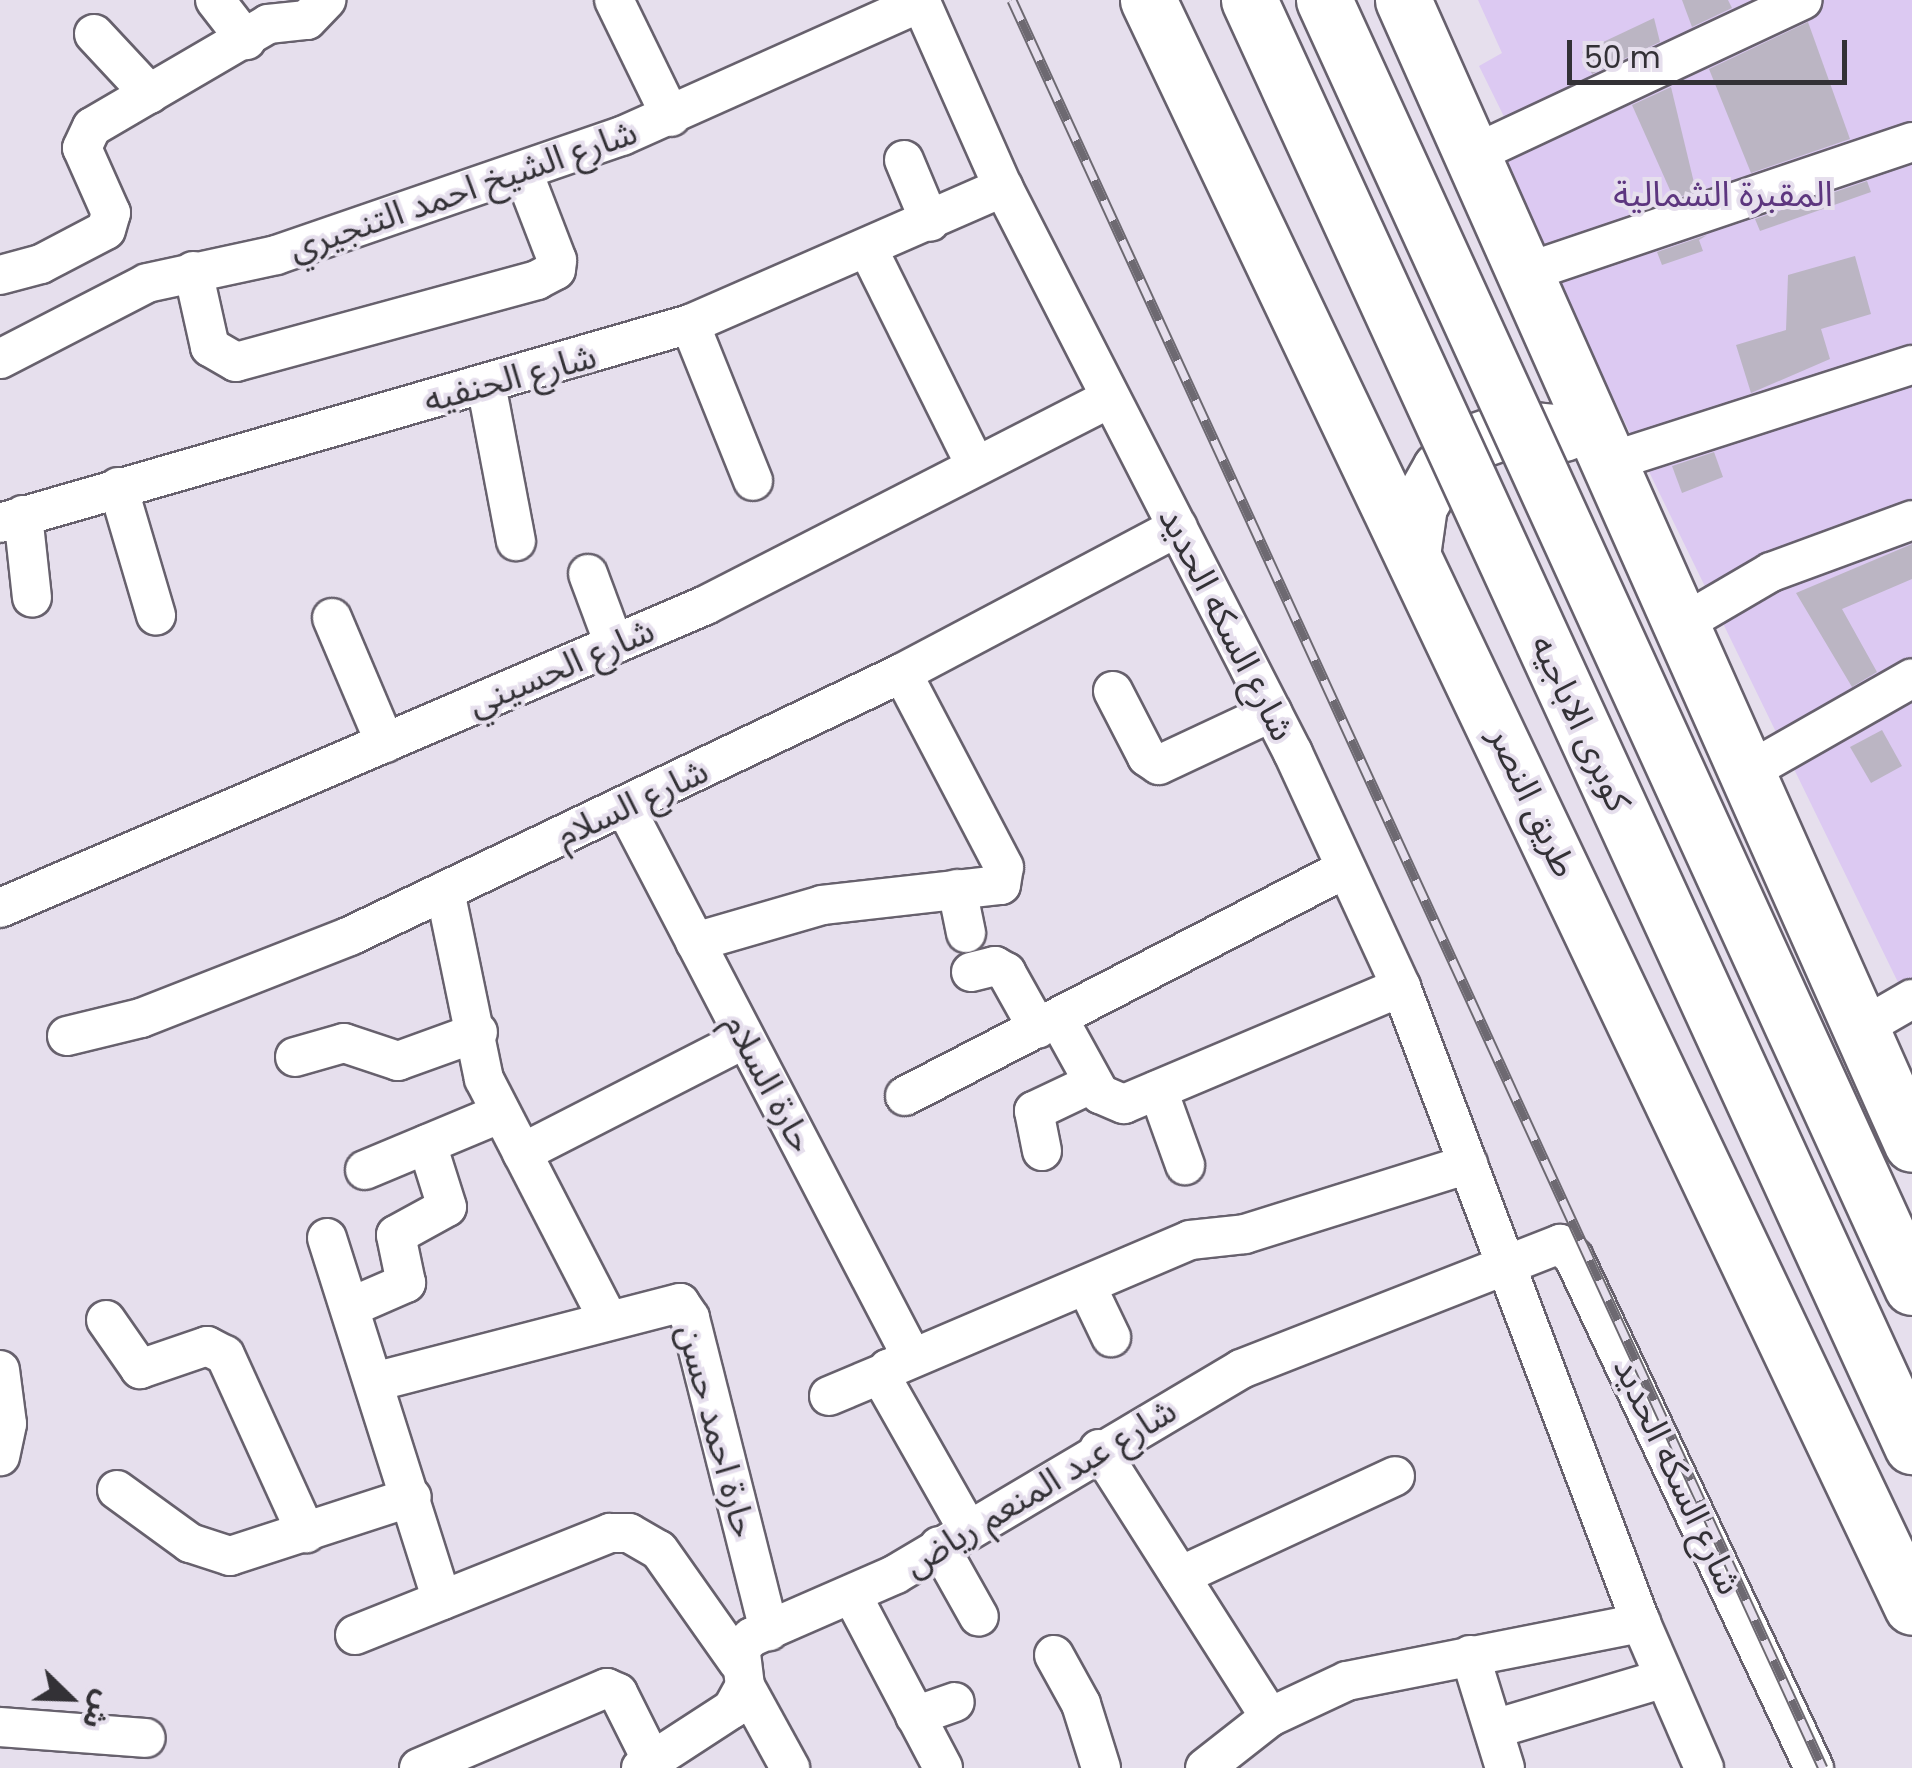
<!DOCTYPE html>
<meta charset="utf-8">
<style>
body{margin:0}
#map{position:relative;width:1912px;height:1768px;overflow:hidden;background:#e6dfed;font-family:Poppins,"Noto Sans Arabic",sans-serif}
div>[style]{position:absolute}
.green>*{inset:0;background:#dcc9f2}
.building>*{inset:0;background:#bbb5c3}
.roads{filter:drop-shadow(2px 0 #67616d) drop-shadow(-2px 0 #67616d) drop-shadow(0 2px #67616d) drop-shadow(0 -2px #67616d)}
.street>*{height:38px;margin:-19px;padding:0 19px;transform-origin:19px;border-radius:19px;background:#fff}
.secondary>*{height:55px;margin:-27.5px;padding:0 27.5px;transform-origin:27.5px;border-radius:27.5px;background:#fff}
.rail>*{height:11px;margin-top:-5.5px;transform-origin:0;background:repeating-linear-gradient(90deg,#e6dfed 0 22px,#6d6971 0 44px);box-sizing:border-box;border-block:2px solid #6d6971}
.bridges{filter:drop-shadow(2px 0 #67616d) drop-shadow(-2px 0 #67616d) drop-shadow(0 2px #67616d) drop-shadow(0 -2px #67616d)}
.highway-bridge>*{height:55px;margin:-27.5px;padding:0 27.5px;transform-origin:27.5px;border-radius:27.5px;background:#fff}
span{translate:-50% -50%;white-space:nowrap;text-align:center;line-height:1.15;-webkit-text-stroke:8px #e6dfed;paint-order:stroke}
.street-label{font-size:35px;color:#333136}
.park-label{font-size:35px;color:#5d367f}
.north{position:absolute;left:20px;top:1648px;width:100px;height:100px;-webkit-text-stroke:8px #e6dfed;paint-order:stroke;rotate:113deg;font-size:28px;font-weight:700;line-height:40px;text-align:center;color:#333136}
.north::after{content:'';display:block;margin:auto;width:35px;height:45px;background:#333136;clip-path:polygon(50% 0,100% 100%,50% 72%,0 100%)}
.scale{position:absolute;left:1567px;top:40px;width:280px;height:45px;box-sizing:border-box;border:5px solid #333136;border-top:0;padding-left:12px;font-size:30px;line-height:35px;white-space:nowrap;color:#333136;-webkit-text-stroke:8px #e6dfed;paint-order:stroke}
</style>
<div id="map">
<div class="green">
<i style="clip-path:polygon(1478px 0,1912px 0,1912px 1011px,1516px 199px,1499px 157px,1519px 147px,1479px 66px,1502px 53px)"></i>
</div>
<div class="building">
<i style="clip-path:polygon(1682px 0,1728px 0,1732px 8px,1692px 27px)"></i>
<i style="clip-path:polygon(1654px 18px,1660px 42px,1592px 74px,1582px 52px)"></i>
<i style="clip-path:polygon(1808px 22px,1850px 139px,1751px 173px,1709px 69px)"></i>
<i style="clip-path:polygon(1671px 87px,1696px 191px,1674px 199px,1632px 105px)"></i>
<i style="clip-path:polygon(1867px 181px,1871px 192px,1760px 231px,1755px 219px)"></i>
<i style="clip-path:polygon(1707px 235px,1699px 240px,1703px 251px,1662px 265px,1657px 252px)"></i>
<i style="clip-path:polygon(1855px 256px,1871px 314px,1821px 329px,1830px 359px,1751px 393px,1736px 345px,1786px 330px,1788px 275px)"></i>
<i style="clip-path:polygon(1714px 452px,1723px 477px,1682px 493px,1672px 466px)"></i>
<i style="clip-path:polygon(1912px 544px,1912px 579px,1842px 609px,1877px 672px,1852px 687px,1796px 593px)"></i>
<i style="clip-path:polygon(1882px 730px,1902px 766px,1871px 783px,1850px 747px)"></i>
</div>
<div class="roads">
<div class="street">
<i style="left:215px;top:0;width:51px;rotate:52.2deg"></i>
<i style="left:614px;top:0;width:130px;rotate:64deg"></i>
<i style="left:920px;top:0;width:205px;rotate:66.1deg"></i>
<i style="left:1003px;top:187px;width:636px;rotate:62.87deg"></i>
<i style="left:1293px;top:753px;width:258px;rotate:65.2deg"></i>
<i style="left:1401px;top:987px;width:680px;rotate:69.33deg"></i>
<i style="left:1641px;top:1623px;width:158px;rotate:66.5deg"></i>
<i style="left:94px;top:34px;width:82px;rotate:47deg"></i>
<i style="left:1472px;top:155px;width:365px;rotate:-25.1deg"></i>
<i style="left:904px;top:160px;width:67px;rotate:67.2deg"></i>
<i style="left:869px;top:251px;width:239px;rotate:63.6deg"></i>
<i style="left:193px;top:271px;width:78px;rotate:77.4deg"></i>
<i style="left:210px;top:347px;width:30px;rotate:30deg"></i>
<i style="left:236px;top:362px;width:312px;rotate:-15.2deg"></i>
<i style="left:537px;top:280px;width:21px;rotate:-28deg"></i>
<i style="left:556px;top:270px;width:10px;rotate:-84deg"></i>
<i style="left:557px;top:260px;width:94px;rotate:-111.1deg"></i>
<i style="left:1522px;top:274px;width:412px;rotate:-18.7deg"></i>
<i style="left:0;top:275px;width:42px;rotate:-15deg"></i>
<i style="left:41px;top:264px;width:73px;rotate:-27.6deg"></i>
<i style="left:106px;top:230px;width:18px;rotate:-74deg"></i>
<i style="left:111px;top:213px;width:71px;rotate:-114deg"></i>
<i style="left:82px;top:148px;width:23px;rotate:-65deg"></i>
<i style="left:92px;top:127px;width:204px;rotate:-30.3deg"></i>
<i style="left:268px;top:24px;width:39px;rotate:-6deg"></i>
<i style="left:307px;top:20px;width:28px;rotate:-46deg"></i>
<i style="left:690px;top:324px;width:169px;rotate:68.1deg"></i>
<i style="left:0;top:359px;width:165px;rotate:-27.3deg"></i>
<i style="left:147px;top:283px;width:132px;rotate:-12.2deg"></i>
<i style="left:276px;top:255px;width:366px;rotate:-19deg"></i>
<i style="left:622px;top:136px;width:328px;rotate:-24.1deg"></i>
<i style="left:486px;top:384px;width:160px;rotate:79.2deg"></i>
<i style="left:1603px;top:464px;width:324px;rotate:-17.8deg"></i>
<i style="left:118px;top:487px;width:134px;rotate:73.5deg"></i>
<i style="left:23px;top:515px;width:83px;rotate:83.8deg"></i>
<i style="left:0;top:523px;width:718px;rotate:-16.09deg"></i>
<i style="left:690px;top:324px;width:342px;rotate:-23.6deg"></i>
<i style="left:588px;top:574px;width:75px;rotate:69.6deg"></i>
<i style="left:332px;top:618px;width:136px;rotate:67deg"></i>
<i style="left:1677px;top:627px;width:109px;rotate:-30.3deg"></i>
<i style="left:1771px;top:572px;width:150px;rotate:-20.2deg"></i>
<i style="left:1113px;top:691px;width:74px;rotate:62.7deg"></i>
<i style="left:1147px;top:757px;width:14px;rotate:34deg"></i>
<i style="left:1159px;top:765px;width:125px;rotate:-25.1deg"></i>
<i style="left:1744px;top:774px;width:193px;rotate:-29.7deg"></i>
<i style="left:625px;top:807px;width:606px;rotate:62.46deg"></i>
<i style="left:905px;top:1344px;width:17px;rotate:90deg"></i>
<i style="left:957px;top:889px;width:45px;rotate:78.4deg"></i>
<i style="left:445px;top:891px;width:192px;rotate:78.3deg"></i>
<i style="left:484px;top:1079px;width:270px;rotate:62.7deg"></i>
<i style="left:0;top:908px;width:768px;rotate:-23.23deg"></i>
<i style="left:706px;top:605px;width:454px;rotate:-27.1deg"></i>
<i style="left:695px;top:942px;width:132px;rotate:-16.2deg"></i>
<i style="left:822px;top:905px;width:180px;rotate:-6.4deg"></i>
<i style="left:1001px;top:885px;width:18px;rotate:-81deg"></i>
<i style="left:1004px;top:867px;width:219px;rotate:-117.7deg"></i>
<i style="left:971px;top:972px;width:25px;rotate:-14deg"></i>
<i style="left:995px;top:966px;width:13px;rotate:29deg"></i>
<i style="left:1006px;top:972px;width:65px;rotate:60.7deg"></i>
<i style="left:1058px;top:1018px;width:87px;rotate:61.1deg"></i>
<i style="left:1100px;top:1094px;width:26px;rotate:23deg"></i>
<i style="left:1124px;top:1104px;width:301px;rotate:-22.9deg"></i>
<i style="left:1860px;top:1029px;width:60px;rotate:-30deg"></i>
<i style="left:67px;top:1036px;width:76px;rotate:-13.7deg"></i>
<i style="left:141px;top:1018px;width:225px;rotate:-21.4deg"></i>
<i style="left:350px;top:936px;width:611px;rotate:-25.48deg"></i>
<i style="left:902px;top:673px;width:312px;rotate:-27.9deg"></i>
<i style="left:295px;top:1057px;width:51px;rotate:-15.9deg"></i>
<i style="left:344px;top:1043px;width:57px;rotate:18.4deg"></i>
<i style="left:398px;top:1061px;width:85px;rotate:-19.9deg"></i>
<i style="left:1158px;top:1090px;width:80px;rotate:70.2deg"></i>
<i style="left:905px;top:1096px;width:496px;rotate:-27.3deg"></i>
<i style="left:1042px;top:1151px;width:41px;rotate:-101.3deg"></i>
<i style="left:1034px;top:1111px;width:65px;rotate:-25.4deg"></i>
<i style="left:522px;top:1153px;width:250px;rotate:-27.1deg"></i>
<i style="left:365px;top:1170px;width:147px;rotate:-22.7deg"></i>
<i style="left:327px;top:1238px;width:380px;rotate:72.4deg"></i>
<i style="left:1086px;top:1285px;width:58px;rotate:64.3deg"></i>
<i style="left:353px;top:1306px;width:58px;rotate:-23.5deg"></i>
<i style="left:406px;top:1283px;width:49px;rotate:-101.8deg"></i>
<i style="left:396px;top:1235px;width:58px;rotate:-28.8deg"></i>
<i style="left:447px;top:1207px;width:66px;rotate:-107.6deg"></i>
<i style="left:106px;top:1320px;width:60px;rotate:55.2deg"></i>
<i style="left:140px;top:1369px;width:71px;rotate:-18.9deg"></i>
<i style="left:207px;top:1346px;width:20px;rotate:27deg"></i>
<i style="left:225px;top:1355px;width:196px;rotate:65.5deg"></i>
<i style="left:0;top:1370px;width:54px;rotate:82.6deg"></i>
<i style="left:7px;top:1424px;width:33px;rotate:102deg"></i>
<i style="left:378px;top:1381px;width:312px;rotate:-14.5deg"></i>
<i style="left:680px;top:1303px;width:18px;rotate:56deg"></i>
<i style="left:690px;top:1318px;width:323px;rotate:75.8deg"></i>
<i style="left:829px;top:1396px;width:60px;rotate:-22.7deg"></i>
<i style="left:1099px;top:1449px;width:318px;rotate:57.5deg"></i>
<i style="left:117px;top:1490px;width:90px;rotate:36deg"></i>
<i style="left:190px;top:1543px;width:42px;rotate:18deg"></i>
<i style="left:230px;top:1556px;width:191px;rotate:-18deg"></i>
<i style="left:967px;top:1528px;width:168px;rotate:-119.6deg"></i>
<i style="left:884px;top:1382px;width:14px;rotate:-73deg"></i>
<i style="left:888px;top:1369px;width:328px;rotate:-23.1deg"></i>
<i style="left:1190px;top:1240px;width:55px;rotate:-6.2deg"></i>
<i style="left:1245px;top:1234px;width:234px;rotate:-17.4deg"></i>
<i style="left:939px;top:1546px;width:81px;rotate:60.6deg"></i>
<i style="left:1180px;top:1576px;width:237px;rotate:-24.9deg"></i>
<i style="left:853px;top:1597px;width:193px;rotate:62.2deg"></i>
<i style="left:355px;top:1635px;width:275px;rotate:-21.8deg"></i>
<i style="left:610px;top:1533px;width:19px"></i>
<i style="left:629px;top:1533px;width:34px;rotate:30deg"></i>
<i style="left:659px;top:1550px;width:137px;rotate:54.8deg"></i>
<i style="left:1054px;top:1655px;width:56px;rotate:61.1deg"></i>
<i style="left:1081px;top:1704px;width:67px;rotate:72.6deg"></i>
<i style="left:1470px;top:1655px;width:118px;rotate:72.8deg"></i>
<i style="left:745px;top:1686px;width:94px;rotate:61.2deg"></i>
<i style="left:915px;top:1716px;width:42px;rotate:-19.3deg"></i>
<i style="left:0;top:1727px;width:146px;rotate:4.3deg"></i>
<i style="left:1494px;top:1729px;width:178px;rotate:-16.6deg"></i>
<i style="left:419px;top:1768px;width:204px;rotate:-23.1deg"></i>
<i style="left:607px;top:1688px;width:12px;rotate:24deg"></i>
<i style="left:618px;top:1693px;width:76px;rotate:63.4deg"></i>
<i style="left:641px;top:1768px;width:108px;rotate:-33deg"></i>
<i style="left:732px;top:1709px;width:26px;rotate:-61deg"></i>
<i style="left:745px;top:1686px;width:38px;rotate:-97deg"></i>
<i style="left:740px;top:1648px;width:16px;rotate:-43deg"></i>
<i style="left:752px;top:1637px;width:157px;rotate:-23.6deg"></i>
<i style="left:896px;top:1574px;width:401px;rotate:-30.7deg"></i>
<i style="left:1241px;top:1369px;width:343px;rotate:-21.4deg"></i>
<i style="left:1560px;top:1244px;width:20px;rotate:45deg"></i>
<i style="left:1574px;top:1258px;width:564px;rotate:64.8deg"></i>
<i style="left:1205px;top:1768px;width:83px;rotate:-38.1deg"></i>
<i style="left:1270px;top:1717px;width:85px;rotate:-25.1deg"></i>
<i style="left:1347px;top:1681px;width:300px;rotate:-11.2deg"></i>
</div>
<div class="secondary">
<i style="left:1148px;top:0;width:1779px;rotate:64.57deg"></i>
<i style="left:1403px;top:0;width:1252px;rotate:66.01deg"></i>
<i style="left:1413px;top:548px;width:42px;rotate:-81.9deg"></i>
<i style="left:1419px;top:506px;width:43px;rotate:-60.4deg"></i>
<i style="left:1440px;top:469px;width:43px;rotate:-39.3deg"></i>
<i style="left:1473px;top:442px;width:42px;rotate:-19.3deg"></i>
<i style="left:1513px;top:428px;width:51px;rotate:5.6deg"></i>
</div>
</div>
<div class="rail">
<i style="left:1012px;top:0;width:1945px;rotate:65.36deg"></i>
</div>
<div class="bridges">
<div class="highway-bridge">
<i style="left:1249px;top:0;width:1591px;rotate:65.37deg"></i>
<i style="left:1324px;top:0;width:1415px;rotate:65.45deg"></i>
</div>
</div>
<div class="street-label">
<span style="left:463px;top:190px;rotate:-19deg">شارع الشيخ احمد التنجيري</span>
<span style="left:510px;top:378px;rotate:-15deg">شارع الحنفيه</span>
<span style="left:1227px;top:624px;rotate:63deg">شارع السكه الحديد</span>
<span style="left:561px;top:667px;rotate:-23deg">شارع الحسيني</span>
<span style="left:1581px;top:723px;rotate:65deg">كوبرى الاباجيه</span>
<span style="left:1533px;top:802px;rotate:65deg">طريق النصر</span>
<span style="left:632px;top:803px;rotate:-25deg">شارع السلام</span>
<span style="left:769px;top:1083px;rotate:62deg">حارة السلام</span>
<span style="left:717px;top:1431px;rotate:75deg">حارة احمد حسن</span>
<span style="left:1678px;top:1476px;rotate:65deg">شارع السكه الحديد</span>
<span style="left:1040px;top:1487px;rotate:-31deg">شارع عبد المنعم رياض</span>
</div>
<div class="park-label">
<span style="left:1723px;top:194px">المقبرة الشمالية</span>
</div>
<div class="north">ش</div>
<div class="scale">50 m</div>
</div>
